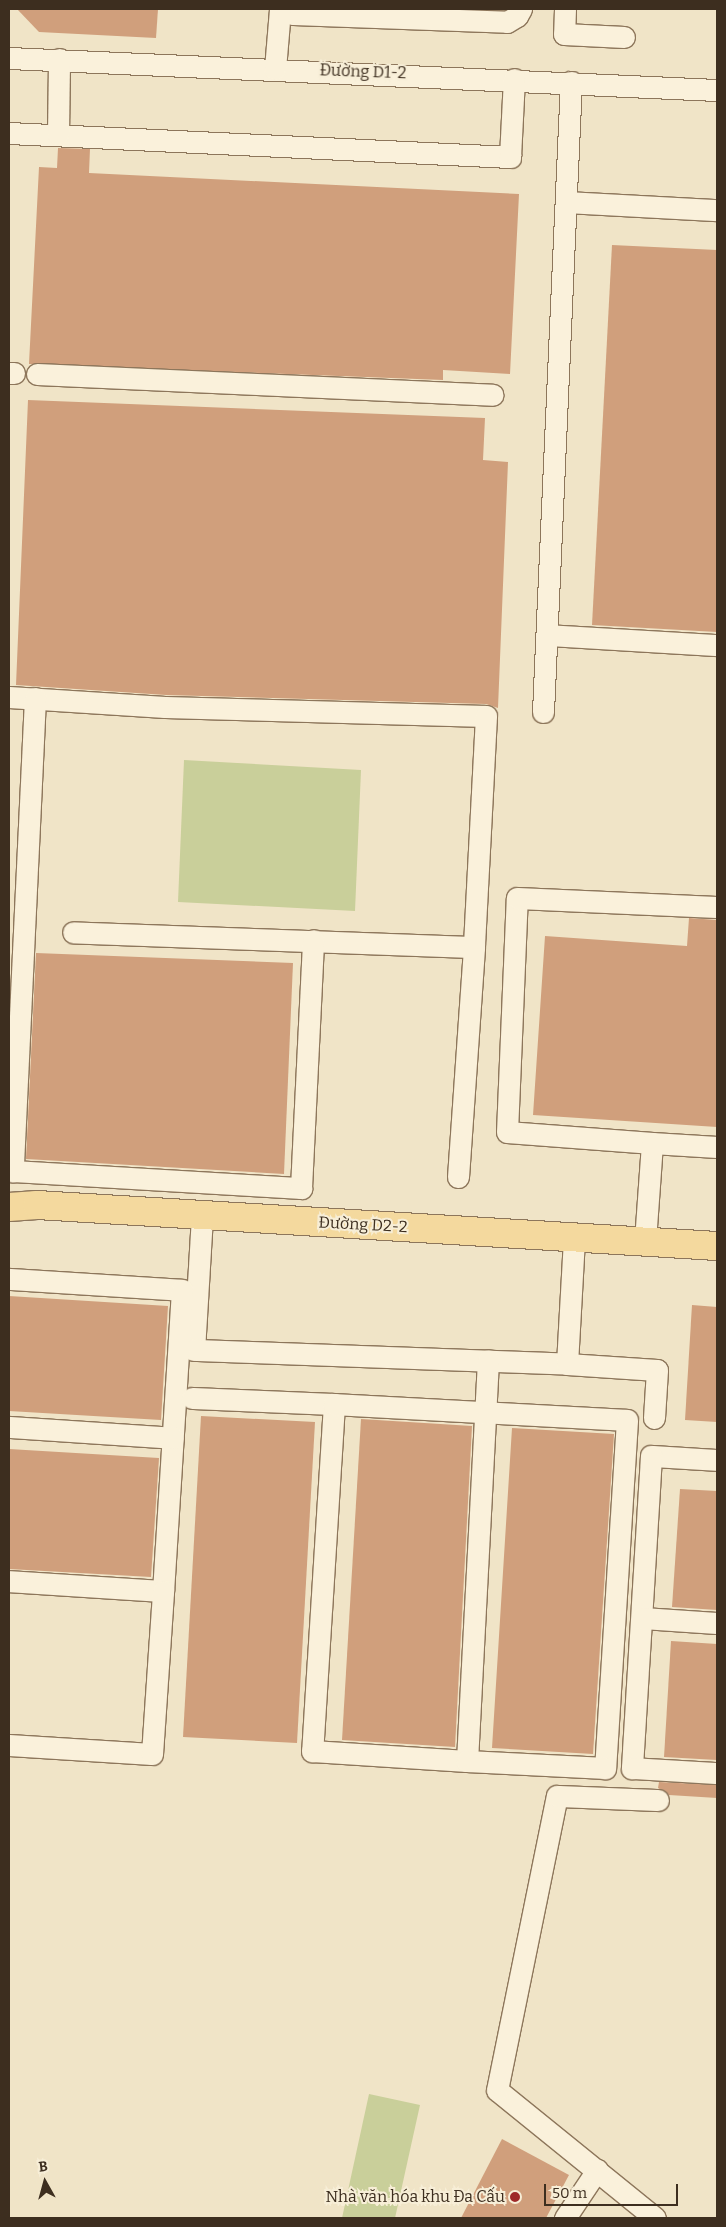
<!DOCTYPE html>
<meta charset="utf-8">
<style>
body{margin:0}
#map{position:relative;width:726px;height:2227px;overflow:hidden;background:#f0e4c7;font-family:Bitter,serif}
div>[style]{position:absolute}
.green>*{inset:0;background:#c9cf9a}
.building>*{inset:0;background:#d09f7c}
.roads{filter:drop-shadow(1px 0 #8d765b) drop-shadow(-1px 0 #8d765b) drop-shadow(0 1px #8d765b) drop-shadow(0 -1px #8d765b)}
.minor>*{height:21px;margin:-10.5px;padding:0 10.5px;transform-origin:10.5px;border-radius:10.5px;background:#faf1db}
.major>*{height:28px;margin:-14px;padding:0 14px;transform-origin:14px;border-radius:14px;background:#f4d99e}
.dots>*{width:14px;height:14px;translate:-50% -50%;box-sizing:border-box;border:2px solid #f7eed7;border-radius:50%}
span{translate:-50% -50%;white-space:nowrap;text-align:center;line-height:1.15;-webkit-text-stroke:4px #f7eed7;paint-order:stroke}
.street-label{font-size:16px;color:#3d2e1f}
.poi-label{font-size:16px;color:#3d2e1f}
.right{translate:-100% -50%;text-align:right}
.frame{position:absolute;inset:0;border:10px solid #3d2e1f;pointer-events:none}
.north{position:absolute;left:20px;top:2157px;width:50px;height:50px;-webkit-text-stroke:4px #f7eed7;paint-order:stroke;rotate:353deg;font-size:14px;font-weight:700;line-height:20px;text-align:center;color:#3d2e1f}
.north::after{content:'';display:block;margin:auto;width:18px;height:22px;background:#3d2e1f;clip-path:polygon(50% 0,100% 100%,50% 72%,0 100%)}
.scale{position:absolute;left:544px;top:2184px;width:134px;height:22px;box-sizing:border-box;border:2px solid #3d2e1f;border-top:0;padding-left:6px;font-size:15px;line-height:18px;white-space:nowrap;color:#3d2e1f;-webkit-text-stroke:4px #f7eed7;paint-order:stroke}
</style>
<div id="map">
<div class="green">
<i style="clip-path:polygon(184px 760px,361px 770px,355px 911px,178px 902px)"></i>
<i style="clip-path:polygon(369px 2094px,420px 2105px,395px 2218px,342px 2218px)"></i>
</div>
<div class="building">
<i style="clip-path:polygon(17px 9px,158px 9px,156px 38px,39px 32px)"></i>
<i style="clip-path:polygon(58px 148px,90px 149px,89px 173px,519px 194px,510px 374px,443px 370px,443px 380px,29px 364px,39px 167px,57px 168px)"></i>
<i style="clip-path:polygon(612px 245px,717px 250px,717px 632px,592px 625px)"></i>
<i style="clip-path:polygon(28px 400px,485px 418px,483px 460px,508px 462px,498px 708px,486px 704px,166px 695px,16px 685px)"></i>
<i style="clip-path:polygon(689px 918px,717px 920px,717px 1127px,533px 1115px,545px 936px,687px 946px)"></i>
<i style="clip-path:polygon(36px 953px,293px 963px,284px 1174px,26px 1159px)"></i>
<i style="clip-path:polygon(9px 1296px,168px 1306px,161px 1420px,9px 1411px)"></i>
<i style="clip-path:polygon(692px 1305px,717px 1307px,717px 1422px,685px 1420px)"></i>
<i style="clip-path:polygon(201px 1416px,315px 1422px,297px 1743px,183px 1737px)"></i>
<i style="clip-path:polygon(361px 1419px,472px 1426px,455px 1747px,342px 1740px)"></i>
<i style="clip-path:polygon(512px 1428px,614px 1434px,593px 1754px,492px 1748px)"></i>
<i style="clip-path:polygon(9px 1449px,159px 1458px,151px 1577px,9px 1569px)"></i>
<i style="clip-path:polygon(680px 1489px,717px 1491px,717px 1610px,672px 1607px)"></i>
<i style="clip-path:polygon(671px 1641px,717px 1644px,717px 1760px,664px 1757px)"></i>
<i style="clip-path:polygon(659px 1782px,717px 1785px,717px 1798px,669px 1795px,658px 1788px)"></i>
<i style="clip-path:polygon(502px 2139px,569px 2175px,546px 2218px,461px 2218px)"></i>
</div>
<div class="roads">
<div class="minor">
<i style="left:282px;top:9px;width:12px;rotate:24deg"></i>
<i style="left:293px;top:14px;width:214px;rotate:2.1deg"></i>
<i style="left:507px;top:22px;width:12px;rotate:-31deg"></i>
<i style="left:517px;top:16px;width:8px;rotate:-60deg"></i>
<i style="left:565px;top:9px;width:25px;rotate:92deg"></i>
<i style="left:564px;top:34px;width:60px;rotate:2.9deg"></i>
<i style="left:9px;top:58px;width:709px;rotate:2.59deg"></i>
<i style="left:275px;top:69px;width:60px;rotate:-85.2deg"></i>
<i style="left:9px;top:133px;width:502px;rotate:2.74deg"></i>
<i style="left:510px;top:157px;width:78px;rotate:-87.1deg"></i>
<i style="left:58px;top:134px;width:75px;rotate:-89.2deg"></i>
<i style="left:567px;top:202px;width:150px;rotate:3.1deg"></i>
<i style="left:9px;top:373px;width:5px"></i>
<i style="left:37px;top:374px;width:456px;rotate:2.6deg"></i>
<i style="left:547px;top:635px;width:170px;rotate:3.4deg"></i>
<i style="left:9px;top:697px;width:156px;rotate:3.7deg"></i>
<i style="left:165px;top:707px;width:321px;rotate:1.6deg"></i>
<i style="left:486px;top:716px;width:231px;rotate:93deg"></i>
<i style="left:474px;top:947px;width:401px;rotate:-177.9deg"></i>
<i style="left:35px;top:698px;width:474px;rotate:92.7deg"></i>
<i style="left:13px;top:1171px;width:289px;rotate:3.4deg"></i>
<i style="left:301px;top:1188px;width:248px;rotate:-87.2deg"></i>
<i style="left:543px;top:712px;width:631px;rotate:-87.46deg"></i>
<i style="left:652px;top:1143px;width:145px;rotate:-175.7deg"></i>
<i style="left:507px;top:1132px;width:234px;rotate:-87.6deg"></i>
<i style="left:517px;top:898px;width:200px;rotate:2.6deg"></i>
<i style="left:458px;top:1177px;width:231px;rotate:-86deg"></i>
<i style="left:202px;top:1216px;width:134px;rotate:93.4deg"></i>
<i style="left:194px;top:1350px;width:373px;rotate:2.1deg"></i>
<i style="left:567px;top:1364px;width:127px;rotate:-86.8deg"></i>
<i style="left:645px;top:1241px;width:98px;rotate:-85.9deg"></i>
<i style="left:652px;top:1143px;width:65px;rotate:3.5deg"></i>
<i style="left:9px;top:1279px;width:173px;rotate:3.6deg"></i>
<i style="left:182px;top:1290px;width:302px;rotate:93.6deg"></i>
<i style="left:163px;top:1591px;width:154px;rotate:-176.3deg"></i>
<i style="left:567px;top:1364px;width:90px;rotate:3.8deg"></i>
<i style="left:657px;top:1370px;width:48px;rotate:93.6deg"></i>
<i style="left:192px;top:1398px;width:142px;rotate:2.4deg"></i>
<i style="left:334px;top:1404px;width:348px;rotate:93.6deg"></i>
<i style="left:312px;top:1751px;width:155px;rotate:3.7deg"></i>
<i style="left:467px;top:1761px;width:401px;rotate:-87deg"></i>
<i style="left:334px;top:1404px;width:293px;rotate:3.1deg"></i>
<i style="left:627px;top:1420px;width:349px;rotate:93.6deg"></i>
<i style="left:605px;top:1768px;width:138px;rotate:-177.1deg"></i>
<i style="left:9px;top:1427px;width:164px;rotate:3.8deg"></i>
<i style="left:717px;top:1460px;width:66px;rotate:-176.5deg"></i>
<i style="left:651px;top:1456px;width:313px;rotate:93.5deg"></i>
<i style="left:632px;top:1768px;width:85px;rotate:3.4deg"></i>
<i style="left:642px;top:1618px;width:75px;rotate:3.8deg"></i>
<i style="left:9px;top:1745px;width:143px;rotate:3.6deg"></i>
<i style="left:152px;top:1754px;width:163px;rotate:-86.1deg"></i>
<i style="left:565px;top:2218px;width:58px;rotate:-56.3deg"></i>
<i style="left:655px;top:2218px;width:203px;rotate:-141deg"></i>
<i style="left:497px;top:2090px;width:300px;rotate:-78.5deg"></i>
<i style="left:557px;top:1796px;width:101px;rotate:2.3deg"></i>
</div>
<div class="major">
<i style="left:9px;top:1207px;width:28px;rotate:-4deg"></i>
<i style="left:37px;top:1205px;width:681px;rotate:3.45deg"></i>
</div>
</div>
<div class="dots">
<i style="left:515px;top:2197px;background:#9e2929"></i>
</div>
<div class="street-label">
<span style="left:363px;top:72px;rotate:2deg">Đường D1-2</span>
<span style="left:363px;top:1225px;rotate:3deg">Đường D2-2</span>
</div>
<div class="poi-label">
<span class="right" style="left:505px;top:2197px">Nhà văn hóa khu Đa Cấu</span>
</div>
<div class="frame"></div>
<div class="north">B</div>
<div class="scale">50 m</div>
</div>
